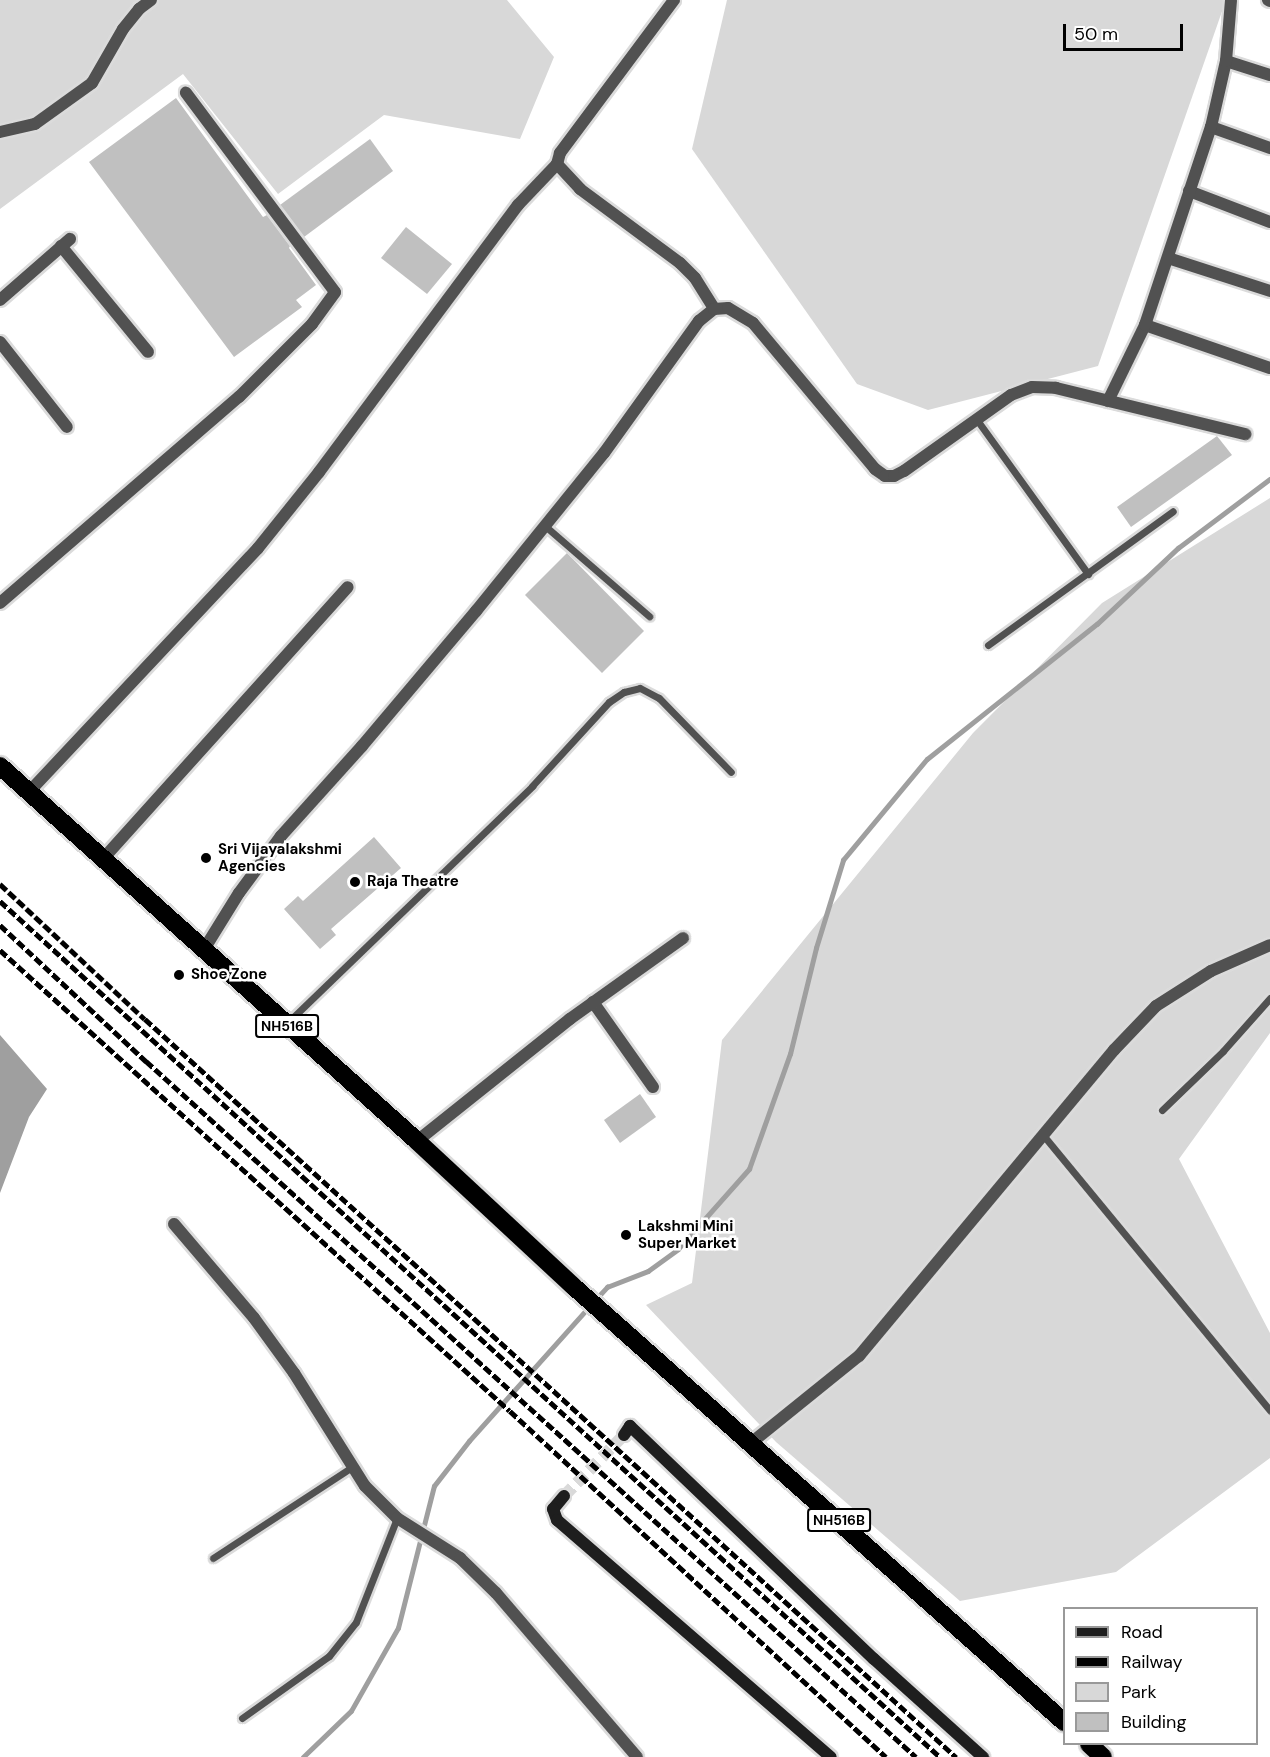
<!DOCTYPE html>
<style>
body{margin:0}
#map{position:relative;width:1270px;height:1757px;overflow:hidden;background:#fff;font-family:"DM Sans",sans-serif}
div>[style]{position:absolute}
.green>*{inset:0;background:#d8d8d8}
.water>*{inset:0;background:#9f9f9f}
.stream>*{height:4.5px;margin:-2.25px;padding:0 2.25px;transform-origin:2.25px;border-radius:2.25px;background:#9f9f9f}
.building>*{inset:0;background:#c0c0c0}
.secondary-tunnel>*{height:12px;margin-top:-6px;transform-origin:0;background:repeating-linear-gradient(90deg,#d9d9d9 0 12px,transparent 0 18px)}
.roads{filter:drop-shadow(2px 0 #dbdbdb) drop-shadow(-2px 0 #dbdbdb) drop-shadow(0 2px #dbdbdb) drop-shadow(0 -2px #dbdbdb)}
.lane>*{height:7px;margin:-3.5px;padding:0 3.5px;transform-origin:3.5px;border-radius:3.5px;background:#515151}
.street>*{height:12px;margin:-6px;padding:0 6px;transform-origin:6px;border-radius:6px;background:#515151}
.secondary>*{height:12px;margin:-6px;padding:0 6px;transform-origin:6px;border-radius:6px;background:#1e1e1e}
.highway>*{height:18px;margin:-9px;padding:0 9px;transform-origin:9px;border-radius:9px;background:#000}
.rail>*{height:4.5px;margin-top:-2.25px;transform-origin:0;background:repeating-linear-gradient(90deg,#000 0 9px,transparent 0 12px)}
.dots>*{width:16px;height:16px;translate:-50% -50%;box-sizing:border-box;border:3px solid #fff;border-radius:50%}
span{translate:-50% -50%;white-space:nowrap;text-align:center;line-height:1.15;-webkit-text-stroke:5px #fff;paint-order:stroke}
.shield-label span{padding:2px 4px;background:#fff;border:2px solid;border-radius:4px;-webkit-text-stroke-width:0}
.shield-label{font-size:14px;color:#000;font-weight:700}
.poi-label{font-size:15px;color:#000;font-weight:700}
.left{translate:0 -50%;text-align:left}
.legend{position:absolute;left:1063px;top:1607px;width:195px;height:138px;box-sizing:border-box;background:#fff;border:2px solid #999;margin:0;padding:8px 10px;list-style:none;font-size:18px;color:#000}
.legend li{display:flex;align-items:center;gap:12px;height:30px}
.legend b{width:30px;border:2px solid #999}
.scale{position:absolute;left:1063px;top:24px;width:120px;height:27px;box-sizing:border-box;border:3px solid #000;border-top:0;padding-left:8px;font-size:18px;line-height:21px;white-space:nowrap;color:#000;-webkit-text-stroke:4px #fff;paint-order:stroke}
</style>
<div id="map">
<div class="green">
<i style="clip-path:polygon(0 0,507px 0,554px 57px,520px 139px,384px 115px,278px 194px,183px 74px,0 209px)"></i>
<i style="clip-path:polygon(727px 0,1226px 0,1098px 366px,928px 410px,857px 384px,692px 149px)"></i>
<i style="clip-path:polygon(1270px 498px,1270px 1033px,1179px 1159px,1270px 1333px,1270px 1458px,1116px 1572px,960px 1601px,776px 1442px,646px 1305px,692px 1283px,722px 1040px,973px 733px,1102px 603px)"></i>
</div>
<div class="water">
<i style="clip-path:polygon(0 1035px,47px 1089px,29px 1117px,0 1193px)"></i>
</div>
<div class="stream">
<i style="left:595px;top:1300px;width:18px;rotate:-47deg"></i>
<i style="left:607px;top:1287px;width:44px;rotate:-21.3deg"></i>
<i style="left:648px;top:1271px;width:37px;rotate:-36deg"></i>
<i style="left:678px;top:1249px;width:107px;rotate:-48.4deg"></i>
<i style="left:749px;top:1169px;width:122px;rotate:-70.4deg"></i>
<i style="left:790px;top:1054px;width:109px;rotate:-76.2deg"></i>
<i style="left:816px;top:948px;width:92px;rotate:-72.9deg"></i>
<i style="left:843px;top:860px;width:131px;rotate:-50.3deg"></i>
<i style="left:927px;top:759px;width:217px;rotate:-38.5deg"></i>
<i style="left:1097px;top:624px;width:111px;rotate:-43.2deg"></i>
<i style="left:1178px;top:548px;width:115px;rotate:-36.9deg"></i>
<i style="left:303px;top:1757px;width:66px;rotate:-43.8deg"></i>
<i style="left:351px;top:1711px;width:95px;rotate:-60.5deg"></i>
<i style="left:398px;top:1628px;width:146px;rotate:-75.8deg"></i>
<i style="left:434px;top:1486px;width:57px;rotate:-52.1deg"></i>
<i style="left:469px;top:1441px;width:180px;rotate:-48.2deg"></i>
</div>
<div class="building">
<i style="clip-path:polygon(176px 98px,263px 217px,267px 215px,290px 246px,289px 248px,316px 285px,296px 300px,302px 307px,234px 357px,89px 162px)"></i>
<i style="clip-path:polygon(370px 139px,393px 171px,304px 237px,280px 205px)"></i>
<i style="clip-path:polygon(406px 227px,452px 264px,427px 294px,381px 258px)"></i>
<i style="clip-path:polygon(1217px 436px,1232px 455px,1131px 527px,1117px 507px)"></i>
<i style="clip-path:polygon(567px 553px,644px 631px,602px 673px,525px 595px)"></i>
<i style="clip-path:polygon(374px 837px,401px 868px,331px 929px,336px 935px,320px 949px,284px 909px,298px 896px,303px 901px)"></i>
<i style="clip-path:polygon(640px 1094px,656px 1117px,620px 1143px,604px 1120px)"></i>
</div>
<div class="secondary-tunnel">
<i style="left:564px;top:1496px;width:86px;rotate:-45.5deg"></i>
</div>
<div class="roads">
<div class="lane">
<i style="left:977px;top:420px;width:190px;rotate:54.2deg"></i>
<i style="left:545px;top:526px;width:138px;rotate:40.9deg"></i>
<i style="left:988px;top:645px;width:228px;rotate:-35.9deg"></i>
<i style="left:287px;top:1023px;width:341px;rotate:-44deg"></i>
<i style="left:532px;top:786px;width:114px;rotate:-47.5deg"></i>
<i style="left:609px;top:702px;width:18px;rotate:-34deg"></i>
<i style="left:624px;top:692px;width:16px;rotate:-14deg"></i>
<i style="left:640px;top:688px;width:21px;rotate:28deg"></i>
<i style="left:659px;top:698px;width:103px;rotate:45.8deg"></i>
<i style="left:1162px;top:1110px;width:85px;rotate:-44deg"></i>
<i style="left:1223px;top:1051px;width:71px;rotate:-48.4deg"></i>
<i style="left:1043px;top:1135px;width:357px;rotate:50.5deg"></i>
<i style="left:213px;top:1558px;width:166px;rotate:-33.2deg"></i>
<i style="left:242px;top:1718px;width:107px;rotate:-35.5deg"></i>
<i style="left:329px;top:1656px;width:43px;rotate:-51.5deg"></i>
<i style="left:356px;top:1622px;width:112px;rotate:-68.5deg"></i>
</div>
<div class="street">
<i style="left:674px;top:0;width:191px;rotate:126.7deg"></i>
<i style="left:560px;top:153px;width:11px;rotate:105deg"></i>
<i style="left:557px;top:164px;width:34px;rotate:47deg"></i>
<i style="left:580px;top:189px;width:124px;rotate:36.5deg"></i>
<i style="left:680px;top:263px;width:21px;rotate:45deg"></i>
<i style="left:695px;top:278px;width:36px;rotate:58deg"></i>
<i style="left:1268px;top:0;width:2px;rotate:27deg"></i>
<i style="left:1226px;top:61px;width:46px;rotate:17.7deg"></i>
<i style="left:1211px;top:127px;width:63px;rotate:19.6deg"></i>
<i style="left:0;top:132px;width:36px;rotate:-13deg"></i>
<i style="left:35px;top:124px;width:70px;rotate:-35.7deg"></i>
<i style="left:92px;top:83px;width:62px;rotate:-60.1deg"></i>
<i style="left:123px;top:29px;width:26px;rotate:-51deg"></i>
<i style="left:139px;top:9px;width:15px;rotate:-37deg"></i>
<i style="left:1189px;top:191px;width:87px;rotate:20.9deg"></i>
<i style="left:61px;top:246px;width:137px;rotate:50.6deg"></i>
<i style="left:1168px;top:258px;width:107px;rotate:17.9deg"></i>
<i style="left:0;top:300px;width:93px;rotate:-41.1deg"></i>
<i style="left:1145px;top:325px;width:132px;rotate:19deg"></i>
<i style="left:0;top:342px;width:108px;rotate:51.8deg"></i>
<i style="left:1108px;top:401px;width:85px;rotate:-64deg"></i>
<i style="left:1145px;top:325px;width:209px;rotate:-71.6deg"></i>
<i style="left:1211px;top:127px;width:68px;rotate:-77.2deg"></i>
<i style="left:1226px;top:61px;width:61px;rotate:-85.3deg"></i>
<i style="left:0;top:603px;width:316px;rotate:-40.8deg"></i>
<i style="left:239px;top:397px;width:103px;rotate:-45deg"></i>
<i style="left:312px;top:324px;width:39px;rotate:-54deg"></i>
<i style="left:335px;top:292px;width:249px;rotate:-126.8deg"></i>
<i style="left:28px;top:793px;width:336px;rotate:-46.8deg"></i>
<i style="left:258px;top:548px;width:97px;rotate:-51.2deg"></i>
<i style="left:319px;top:472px;width:333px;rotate:-53.3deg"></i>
<i style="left:518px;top:205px;width:57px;rotate:-46.4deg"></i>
<i style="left:102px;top:860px;width:367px;rotate:-48deg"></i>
<i style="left:203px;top:951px;width:68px;rotate:-58.2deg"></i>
<i style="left:239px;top:893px;width:71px;rotate:-53.6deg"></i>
<i style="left:281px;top:836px;width:121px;rotate:-48deg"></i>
<i style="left:362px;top:746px;width:177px;rotate:-49.8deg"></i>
<i style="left:476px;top:611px;width:203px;rotate:-51deg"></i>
<i style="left:604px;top:453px;width:163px;rotate:-54.3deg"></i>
<i style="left:699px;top:321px;width:19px;rotate:-39deg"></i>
<i style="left:714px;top:309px;width:14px;rotate:-4deg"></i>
<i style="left:728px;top:308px;width:29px;rotate:31deg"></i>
<i style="left:753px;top:323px;width:190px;rotate:50.1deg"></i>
<i style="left:875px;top:469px;width:12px;rotate:35deg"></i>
<i style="left:885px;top:476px;width:9px"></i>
<i style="left:894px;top:476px;width:11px;rotate:-27deg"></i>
<i style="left:904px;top:471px;width:131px;rotate:-35.4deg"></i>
<i style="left:1011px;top:395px;width:22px;rotate:-21deg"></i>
<i style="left:1032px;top:387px;width:24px;rotate:2deg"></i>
<i style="left:1056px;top:388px;width:195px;rotate:13.7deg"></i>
<i style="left:593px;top:1002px;width:104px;rotate:54.8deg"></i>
<i style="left:417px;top:1141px;width:196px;rotate:-38.6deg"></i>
<i style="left:570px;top:1019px;width:139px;rotate:-35.6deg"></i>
<i style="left:174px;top:1224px;width:123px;rotate:49.6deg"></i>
<i style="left:254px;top:1318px;width:68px;rotate:54deg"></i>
<i style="left:294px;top:1373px;width:133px;rotate:57.9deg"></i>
<i style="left:365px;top:1486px;width:45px;rotate:45deg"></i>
<i style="left:397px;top:1518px;width:75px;rotate:32.4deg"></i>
<i style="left:460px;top:1558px;width:50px;rotate:44.2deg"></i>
<i style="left:496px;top:1593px;width:216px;rotate:49.3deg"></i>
<i style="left:751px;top:1443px;width:139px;rotate:-38.9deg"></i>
<i style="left:859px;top:1356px;width:398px;rotate:-50.2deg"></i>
<i style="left:1114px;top:1050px;width:61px;rotate:-46.3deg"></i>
<i style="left:1156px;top:1006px;width:65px;rotate:-32.5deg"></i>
<i style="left:1211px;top:971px;width:64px;rotate:-23.8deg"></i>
</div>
<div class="secondary">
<i style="left:624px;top:1435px;width:11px;rotate:-56deg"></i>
<i style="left:630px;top:1426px;width:337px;rotate:43.7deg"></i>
<i style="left:874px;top:1659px;width:147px;rotate:42deg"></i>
<i style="left:564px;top:1496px;width:17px;rotate:130deg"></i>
<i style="left:553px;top:1509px;width:12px;rotate:70deg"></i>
<i style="left:557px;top:1520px;width:362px;rotate:40.9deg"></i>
</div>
<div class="highway">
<i style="left:0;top:766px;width:561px;rotate:41.96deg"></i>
<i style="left:417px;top:1141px;width:213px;rotate:42.9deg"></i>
<i style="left:573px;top:1286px;width:657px;rotate:41.6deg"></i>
<i style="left:1089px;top:1744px;width:19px;rotate:43deg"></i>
</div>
</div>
<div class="rail">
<i style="left:0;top:884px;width:198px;rotate:43deg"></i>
<i style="left:145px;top:1019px;width:1097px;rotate:42.3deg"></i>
<i style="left:0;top:901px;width:1271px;rotate:42.32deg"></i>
<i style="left:0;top:925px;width:200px;rotate:43deg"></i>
<i style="left:146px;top:1061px;width:1038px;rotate:42.11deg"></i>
<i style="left:0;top:950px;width:687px;rotate:42.11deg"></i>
<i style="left:510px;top:1411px;width:511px;rotate:42.62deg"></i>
</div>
<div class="dots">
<i style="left:206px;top:858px;background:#000"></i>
<i style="left:355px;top:882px;background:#000"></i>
<i style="left:179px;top:975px;background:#000"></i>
<i style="left:626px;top:1235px;background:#000"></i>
</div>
<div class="shield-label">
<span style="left:287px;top:1026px">NH516B</span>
<span style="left:839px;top:1520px">NH516B</span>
</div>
<div class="poi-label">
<span class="left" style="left:218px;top:858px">Sri Vijayalakshmi<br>Agencies</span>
<span class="left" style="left:367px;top:882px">Raja Theatre</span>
<span class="left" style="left:191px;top:975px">Shoe Zone</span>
<span class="left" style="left:638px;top:1235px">Lakshmi Mini<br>Super Market</span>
</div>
<ul class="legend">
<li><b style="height:8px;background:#1e1e1e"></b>Road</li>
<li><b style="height:8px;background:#000"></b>Railway</li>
<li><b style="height:16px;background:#d8d8d8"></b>Park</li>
<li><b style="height:16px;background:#c0c0c0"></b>Building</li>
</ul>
<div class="scale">50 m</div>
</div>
